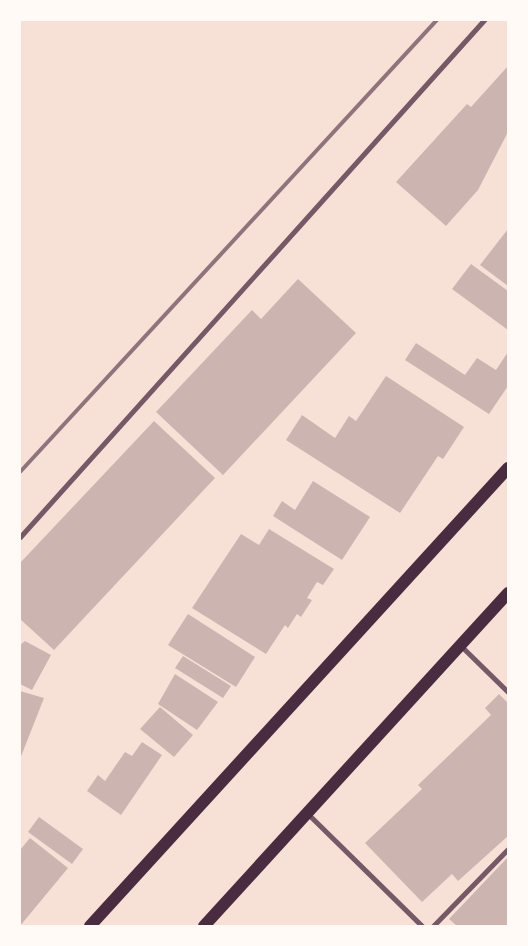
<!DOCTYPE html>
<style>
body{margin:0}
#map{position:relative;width:528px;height:946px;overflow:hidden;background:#f7e1d7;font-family:"IBM Plex Sans",sans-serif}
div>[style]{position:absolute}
.building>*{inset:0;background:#ccb4b1}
.minor>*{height:5px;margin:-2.5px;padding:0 2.5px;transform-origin:2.5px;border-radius:2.5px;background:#755966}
.primary>*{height:12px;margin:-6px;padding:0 6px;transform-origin:6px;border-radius:6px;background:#4a2c40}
.rail>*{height:4px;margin:-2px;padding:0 2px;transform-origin:2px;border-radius:2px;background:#8f747c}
span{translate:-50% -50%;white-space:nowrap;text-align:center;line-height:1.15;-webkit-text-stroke:4.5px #fffaf5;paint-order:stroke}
.frame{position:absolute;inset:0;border:21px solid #fffaf5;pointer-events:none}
</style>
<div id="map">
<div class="building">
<i style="clip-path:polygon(508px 66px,508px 132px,478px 190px,446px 226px,396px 182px,467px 104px,471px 107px)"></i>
<i style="clip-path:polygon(508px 229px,508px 286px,480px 265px)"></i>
<i style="clip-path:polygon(471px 264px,508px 291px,508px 330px,452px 289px)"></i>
<i style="clip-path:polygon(298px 279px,356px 333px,223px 475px,156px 412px,252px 310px,261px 319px)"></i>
<i style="clip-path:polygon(416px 343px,465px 375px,477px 358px,496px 370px,508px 352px,508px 386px,489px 414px,405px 360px)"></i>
<i style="clip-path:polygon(386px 376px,464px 427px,443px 459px,438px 456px,400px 513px,286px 440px,302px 415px,335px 438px,349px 416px,356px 421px)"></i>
<i style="clip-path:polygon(154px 421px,215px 478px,54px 650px,20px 619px,20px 563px)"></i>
<i style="clip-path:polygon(313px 481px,370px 517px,342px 560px,273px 516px,282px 501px,295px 510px)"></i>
<i style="clip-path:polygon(269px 529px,334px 569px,323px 585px,317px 582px,307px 598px,312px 600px,301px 617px,297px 614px,288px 628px,285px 625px,266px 654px,192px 608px,241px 534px,259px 545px)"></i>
<i style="clip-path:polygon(188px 614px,255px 657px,236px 687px,168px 645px)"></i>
<i style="clip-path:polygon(25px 641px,51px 655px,32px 690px,20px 684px,20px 645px)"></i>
<i style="clip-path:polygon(183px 656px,231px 686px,223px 698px,175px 668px)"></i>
<i style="clip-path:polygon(175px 674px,218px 702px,197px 730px,158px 704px)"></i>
<i style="clip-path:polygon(20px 691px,44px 698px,20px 759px)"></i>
<i style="clip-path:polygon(499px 694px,508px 703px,508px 836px,458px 881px,452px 874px,422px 902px,365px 843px,422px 789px,418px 785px,491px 715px,485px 708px)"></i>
<i style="clip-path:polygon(160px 707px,193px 735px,174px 757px,140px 729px)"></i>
<i style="clip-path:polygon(142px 742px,162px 755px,121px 815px,87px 791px,98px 775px,105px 781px,125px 752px,132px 756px)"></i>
<i style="clip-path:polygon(39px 817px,83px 849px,72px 864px,28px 832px)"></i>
<i style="clip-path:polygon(30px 838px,68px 868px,20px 926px,20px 850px)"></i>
<i style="clip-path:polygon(508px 857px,508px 926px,457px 926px,449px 919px)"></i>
</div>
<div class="minor">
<i style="left:20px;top:537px;width:695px;rotate:-48.09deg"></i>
<i style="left:461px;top:646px;width:66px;rotate:44.4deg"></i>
<i style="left:308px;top:814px;width:160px;rotate:44.5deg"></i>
<i style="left:433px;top:926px;width:107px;rotate:-45.8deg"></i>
</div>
<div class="primary">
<i style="left:90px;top:926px;width:620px;rotate:-47.61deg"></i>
<i style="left:204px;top:926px;width:451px;rotate:-47.6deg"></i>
</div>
<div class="rail">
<i style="left:20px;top:472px;width:615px;rotate:-47.31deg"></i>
</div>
<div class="frame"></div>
</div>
